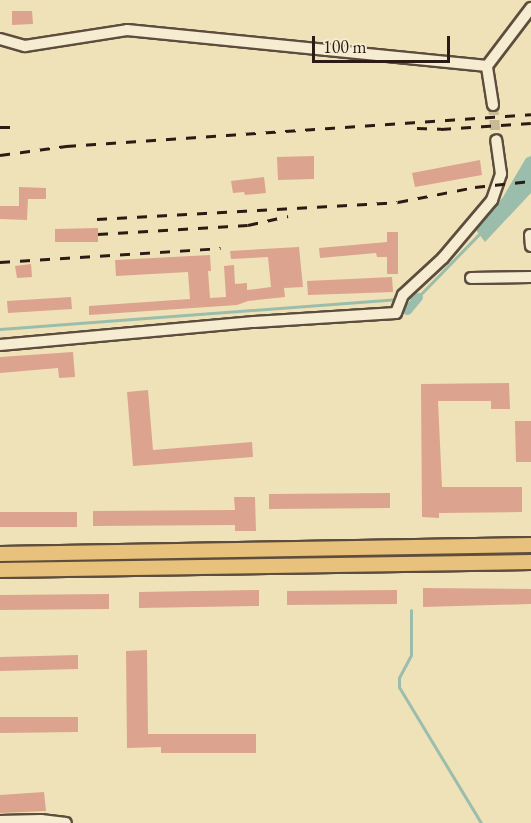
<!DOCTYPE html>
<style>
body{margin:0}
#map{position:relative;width:531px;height:823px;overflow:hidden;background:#efe2b8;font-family:"EB Garamond",serif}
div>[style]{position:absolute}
.water>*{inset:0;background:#9abeab}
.stream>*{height:3px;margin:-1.5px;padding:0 1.5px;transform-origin:1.5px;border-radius:1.5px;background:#9abeab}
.canal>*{height:9px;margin:-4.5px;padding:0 4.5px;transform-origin:4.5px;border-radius:4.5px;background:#9abeab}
.building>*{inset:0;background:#dca38f}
.minor-tunnel>*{height:10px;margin-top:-5px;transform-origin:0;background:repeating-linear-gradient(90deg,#c8ba97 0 10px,transparent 0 15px)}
.roads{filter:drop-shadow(2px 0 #5d4d3d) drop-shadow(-2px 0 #5d4d3d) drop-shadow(0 2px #5d4d3d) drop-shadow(0 -2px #5d4d3d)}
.minor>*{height:10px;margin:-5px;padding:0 5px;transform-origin:5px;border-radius:5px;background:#f5ecd1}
.major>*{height:14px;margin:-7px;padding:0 7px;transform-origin:7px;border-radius:7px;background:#e8c17c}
.rail>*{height:3px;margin-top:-1.5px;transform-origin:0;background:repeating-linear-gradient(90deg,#2c1b14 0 10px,transparent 0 20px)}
span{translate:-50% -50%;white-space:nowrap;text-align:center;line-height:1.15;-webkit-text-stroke:4.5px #f5ecd1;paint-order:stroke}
.scale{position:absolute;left:312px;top:36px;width:138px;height:27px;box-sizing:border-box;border:3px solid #2c1b14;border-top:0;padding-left:8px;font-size:18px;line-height:21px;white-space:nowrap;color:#2c1b14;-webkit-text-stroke:4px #f5ecd1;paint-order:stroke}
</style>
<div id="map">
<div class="water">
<i style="clip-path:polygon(531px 156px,531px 193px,485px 242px,476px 230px,503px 197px,526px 158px)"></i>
</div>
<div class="stream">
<i style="left:406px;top:298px;width:12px;rotate:-5deg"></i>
<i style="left:418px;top:297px;width:89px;rotate:-45.9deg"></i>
<i style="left:0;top:329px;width:400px;rotate:-4.3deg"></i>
<i style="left:411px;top:610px;width:45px;rotate:90deg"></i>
<i style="left:411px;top:655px;width:26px;rotate:118deg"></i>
<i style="left:399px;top:678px;width:9px;rotate:90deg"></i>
<i style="left:399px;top:687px;width:159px;rotate:58.9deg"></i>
</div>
<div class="canal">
<i style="left:407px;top:310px;width:17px;rotate:-50deg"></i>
</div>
<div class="building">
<i style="clip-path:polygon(12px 11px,32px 11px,33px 24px,12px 25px)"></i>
<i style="clip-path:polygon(314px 156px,314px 179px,278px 180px,277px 157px)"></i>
<i style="clip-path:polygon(480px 160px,482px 175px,415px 187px,412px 173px)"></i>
<i style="clip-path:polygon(264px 177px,266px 193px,245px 195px,244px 192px,233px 193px,231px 181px)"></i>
<i style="clip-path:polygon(19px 187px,46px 188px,46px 199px,28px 199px,27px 220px,0 219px,0 206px,19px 206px)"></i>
<i style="clip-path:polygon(98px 228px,98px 242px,55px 242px,55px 229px)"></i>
<i style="clip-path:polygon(387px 232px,398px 232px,398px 274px,387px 274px,387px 257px,377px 257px,376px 253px,320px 258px,319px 248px,387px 242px)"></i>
<i style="clip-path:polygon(299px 247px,303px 287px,284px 288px,285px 297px,248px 301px,237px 305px,89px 315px,89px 306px,190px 299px,188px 272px,116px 276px,115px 260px,210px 255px,211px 271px,208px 271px,210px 298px,226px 297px,224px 266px,234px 265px,235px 284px,247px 283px,247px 290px,271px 287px,268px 257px,231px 259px,230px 251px)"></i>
<i style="clip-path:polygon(31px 264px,32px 277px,17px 278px,15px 266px)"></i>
<i style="clip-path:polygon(392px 277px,393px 292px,308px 295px,307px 281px)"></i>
<i style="clip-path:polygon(71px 297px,72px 309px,8px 313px,7px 301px)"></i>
<i style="clip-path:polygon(73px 352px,75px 377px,59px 378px,58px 368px,0 373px,0 357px)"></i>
<i style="clip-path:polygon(509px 383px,510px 409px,491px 409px,491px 401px,438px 401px,442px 487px,522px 487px,522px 512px,439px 513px,439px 518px,422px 517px,421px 384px)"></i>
<i style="clip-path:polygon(148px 390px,153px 450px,252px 442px,253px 457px,133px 466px,127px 392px)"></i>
<i style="clip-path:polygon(515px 421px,531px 421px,531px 462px,516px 462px)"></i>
<i style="clip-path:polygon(390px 493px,390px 508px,269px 509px,269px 494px)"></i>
<i style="clip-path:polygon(234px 497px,255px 497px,256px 531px,235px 531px,235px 525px,93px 526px,93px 511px,235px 510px)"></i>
<i style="clip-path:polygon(0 512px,77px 512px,77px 527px,0 527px)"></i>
<i style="clip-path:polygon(423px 588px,531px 589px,531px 604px,423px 607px)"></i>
<i style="clip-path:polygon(259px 590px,259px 606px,139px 608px,139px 592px)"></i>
<i style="clip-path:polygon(397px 590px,397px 604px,287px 605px,287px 591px)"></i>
<i style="clip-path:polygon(109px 594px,109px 609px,0 610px,0 595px)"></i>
<i style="clip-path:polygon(147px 650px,148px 734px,256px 734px,256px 753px,161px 753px,161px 747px,127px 748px,126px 651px)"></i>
<i style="clip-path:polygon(78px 655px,78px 669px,0 671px,0 657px)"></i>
<i style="clip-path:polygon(0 717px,78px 717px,78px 732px,0 733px)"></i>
<i style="clip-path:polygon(44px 792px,46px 811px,0 813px,0 795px)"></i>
</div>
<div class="minor-tunnel">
<i style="left:493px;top:105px;width:35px;rotate:85deg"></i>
</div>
<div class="roads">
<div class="minor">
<i style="left:0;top:39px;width:26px;rotate:16deg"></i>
<i style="left:25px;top:46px;width:103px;rotate:-8.9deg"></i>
<i style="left:127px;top:30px;width:362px;rotate:5.7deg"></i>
<i style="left:493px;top:105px;width:39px;rotate:-99deg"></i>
<i style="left:487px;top:66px;width:73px;rotate:-52.8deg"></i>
<i style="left:530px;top:235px;width:11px;rotate:85deg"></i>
<i style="left:471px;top:278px;width:60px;rotate:-1deg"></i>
<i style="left:0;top:345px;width:255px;rotate:-5.2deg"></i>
<i style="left:254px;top:322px;width:142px;rotate:-3.6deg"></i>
<i style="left:396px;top:313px;width:19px;rotate:-69deg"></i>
<i style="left:403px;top:295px;width:54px;rotate:-42.8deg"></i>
<i style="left:443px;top:258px;width:76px;rotate:-49.8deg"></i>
<i style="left:492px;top:200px;width:28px;rotate:-71deg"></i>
<i style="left:501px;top:174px;width:34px;rotate:-98deg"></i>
<i style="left:0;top:821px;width:41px;rotate:-1.4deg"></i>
<i style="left:41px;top:820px;width:25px;rotate:7deg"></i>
</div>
<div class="major">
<i style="left:0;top:554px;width:531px;rotate:-0.97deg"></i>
<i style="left:0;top:570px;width:531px;rotate:-0.86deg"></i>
</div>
</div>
<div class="rail">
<i style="left:0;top:127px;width:12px"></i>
<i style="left:417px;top:128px;width:24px;rotate:2deg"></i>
<i style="left:441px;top:129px;width:90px;rotate:-3.8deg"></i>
<i style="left:0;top:155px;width:67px;rotate:-7.8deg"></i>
<i style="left:66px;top:146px;width:466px;rotate:-3.9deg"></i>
<i style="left:97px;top:219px;width:301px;rotate:-3.2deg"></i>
<i style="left:398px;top:202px;width:78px;rotate:-11deg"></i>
<i style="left:475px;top:187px;width:56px;rotate:-6.1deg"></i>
<i style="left:98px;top:234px;width:150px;rotate:-3.4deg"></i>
<i style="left:248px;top:225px;width:41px;rotate:-12.7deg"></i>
<i style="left:0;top:262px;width:221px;rotate:-3.6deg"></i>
</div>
<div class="scale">100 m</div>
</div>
